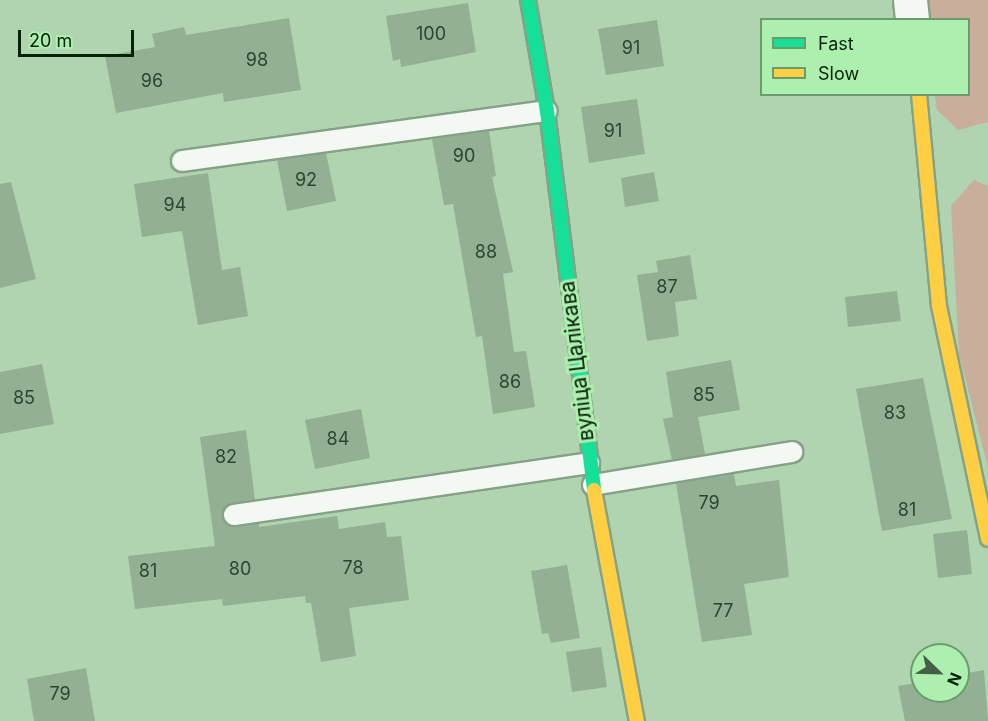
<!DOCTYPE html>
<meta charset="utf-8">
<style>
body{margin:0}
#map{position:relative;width:988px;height:721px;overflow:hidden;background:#b0d3b0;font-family:Inter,sans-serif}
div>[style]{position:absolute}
.green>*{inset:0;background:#c9ae9b}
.building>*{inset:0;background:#93b094}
.roads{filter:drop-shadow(2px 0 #85a186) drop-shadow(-2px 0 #85a186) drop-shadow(0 2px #85a186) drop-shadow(0 -2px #85a186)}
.lane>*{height:20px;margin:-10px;padding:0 10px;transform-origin:10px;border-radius:10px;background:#f3f8f3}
.street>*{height:33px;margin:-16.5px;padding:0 16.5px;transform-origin:16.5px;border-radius:16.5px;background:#f3f8f3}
.fast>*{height:14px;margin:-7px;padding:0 7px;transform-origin:7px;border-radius:7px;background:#16e098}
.slow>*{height:14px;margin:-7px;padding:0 7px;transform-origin:7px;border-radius:7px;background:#ffcf43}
span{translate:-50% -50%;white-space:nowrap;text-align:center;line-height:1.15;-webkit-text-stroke:6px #adefae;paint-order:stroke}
.number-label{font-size:18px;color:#2b462c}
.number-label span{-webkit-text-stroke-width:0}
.street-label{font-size:21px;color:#08220a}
.legend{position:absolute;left:760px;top:18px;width:210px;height:78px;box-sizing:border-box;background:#adefae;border:2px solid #6b9d6c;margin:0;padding:8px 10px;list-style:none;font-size:18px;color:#08220a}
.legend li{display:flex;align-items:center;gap:12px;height:30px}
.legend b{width:30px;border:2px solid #6b9d6c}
.north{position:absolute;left:910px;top:643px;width:60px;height:60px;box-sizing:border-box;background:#adefae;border:2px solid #6b9d6c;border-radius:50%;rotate:113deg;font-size:16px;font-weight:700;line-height:24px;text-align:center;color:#08220a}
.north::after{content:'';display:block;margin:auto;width:21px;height:27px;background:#436044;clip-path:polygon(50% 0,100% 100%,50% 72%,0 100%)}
.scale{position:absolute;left:18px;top:30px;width:116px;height:27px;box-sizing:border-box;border:3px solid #08220a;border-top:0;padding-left:8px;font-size:18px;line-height:21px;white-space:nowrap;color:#08220a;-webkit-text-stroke:4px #adefae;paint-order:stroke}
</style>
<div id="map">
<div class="green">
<i style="clip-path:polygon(923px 0,988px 0,988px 122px,958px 130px,937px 110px,935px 95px,968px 94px,968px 20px,926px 19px)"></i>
<i style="clip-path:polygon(974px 180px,988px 186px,988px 468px,959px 354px,951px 206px)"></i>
</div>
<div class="building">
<i style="clip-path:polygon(468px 3px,476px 52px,401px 67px,400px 59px,393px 61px,386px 16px)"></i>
<i style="clip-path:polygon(289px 18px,301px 90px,224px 102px,223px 93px,116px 113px,105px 56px,155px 47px,152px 34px,184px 27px,186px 35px)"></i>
<i style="clip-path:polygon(657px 20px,664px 66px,606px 75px,598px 29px)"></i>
<i style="clip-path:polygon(637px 99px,645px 154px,589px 163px,581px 107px)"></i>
<i style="clip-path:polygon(489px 131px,496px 176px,492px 177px,513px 272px,503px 274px,514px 352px,526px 351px,535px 407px,493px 414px,482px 336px,476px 337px,453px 204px,444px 205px,432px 139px)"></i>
<i style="clip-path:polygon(326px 153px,336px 201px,287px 211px,277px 160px)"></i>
<i style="clip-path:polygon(654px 172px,659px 201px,625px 207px,621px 178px)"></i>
<i style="clip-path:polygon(208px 173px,222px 270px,240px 267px,248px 316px,198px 325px,182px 231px,142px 237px,134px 184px)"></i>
<i style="clip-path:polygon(11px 182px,36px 279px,0 288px,0 184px)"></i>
<i style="clip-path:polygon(690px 255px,697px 299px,675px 302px,679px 336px,647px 341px,637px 275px,658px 272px,656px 261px)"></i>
<i style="clip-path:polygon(897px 291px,901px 321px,848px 327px,845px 297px)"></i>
<i style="clip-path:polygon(731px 360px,740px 410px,698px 417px,705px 454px,672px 460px,663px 419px,673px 417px,666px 372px)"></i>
<i style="clip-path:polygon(42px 364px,54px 424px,0 434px,0 372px)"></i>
<i style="clip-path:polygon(923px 378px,952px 519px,882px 531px,856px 389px)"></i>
<i style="clip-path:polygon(361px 409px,370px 458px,315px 469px,305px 420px)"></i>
<i style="clip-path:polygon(246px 430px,255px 500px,226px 506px,222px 517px,229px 526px,259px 523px,259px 527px,337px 516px,339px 529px,385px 522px,387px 537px,401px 536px,409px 600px,349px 608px,356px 656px,321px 662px,311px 603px,306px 603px,305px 596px,223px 606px,222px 599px,135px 609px,128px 556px,215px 546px,200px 437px)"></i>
<i style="clip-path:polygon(734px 474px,736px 486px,779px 480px,789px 577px,744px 584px,752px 635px,702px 642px,676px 483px)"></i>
<i style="clip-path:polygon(967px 530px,972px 574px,938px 578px,933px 534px)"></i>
<i style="clip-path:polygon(567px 565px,580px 638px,551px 643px,548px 633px,542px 634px,531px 571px)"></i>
<i style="clip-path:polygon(601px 647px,607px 687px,572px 692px,566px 652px)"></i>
<i style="clip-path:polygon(86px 668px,95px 721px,34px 721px,27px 679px)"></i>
<i style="clip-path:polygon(984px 670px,988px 721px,905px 721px,898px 686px,922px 682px,922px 691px,958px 691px,958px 675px)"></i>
</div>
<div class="roads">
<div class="lane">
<i style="left:182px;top:161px;width:368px;rotate:-7.8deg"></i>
<i style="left:593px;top:485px;width:202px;rotate:-9.4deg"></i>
<i style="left:234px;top:515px;width:359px;rotate:-8.3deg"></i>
</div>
<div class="street">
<i style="left:910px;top:0;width:20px;rotate:84deg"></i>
</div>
<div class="fast">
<i style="left:528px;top:0;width:113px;rotate:80.3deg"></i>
<i style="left:547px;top:111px;width:382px;rotate:82.9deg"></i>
</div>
<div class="slow">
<i style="left:919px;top:94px;width:213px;rotate:84.6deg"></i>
<i style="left:939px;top:306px;width:238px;rotate:78.1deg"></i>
<i style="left:594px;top:490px;width:235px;rotate:79.5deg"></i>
</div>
</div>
<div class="number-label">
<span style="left:431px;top:34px">100</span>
<span style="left:631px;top:48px">91</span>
<span style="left:257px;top:60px">98</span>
<span style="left:152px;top:81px">96</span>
<span style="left:613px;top:131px">91</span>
<span style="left:464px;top:156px">90</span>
<span style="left:306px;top:180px">92</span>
<span style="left:175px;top:205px">94</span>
<span style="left:486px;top:252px">88</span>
<span style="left:667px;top:287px">87</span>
<span style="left:510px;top:382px">86</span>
<span style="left:704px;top:395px">85</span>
<span style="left:24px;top:398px">85</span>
<span style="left:895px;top:413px">83</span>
<span style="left:338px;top:439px">84</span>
<span style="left:226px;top:457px">82</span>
<span style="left:709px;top:503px">79</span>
<span style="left:907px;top:510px">81</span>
<span style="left:353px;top:568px">78</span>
<span style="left:240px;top:569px">80</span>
<span style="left:148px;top:571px">81</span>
<span style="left:723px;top:611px">77</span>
<span style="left:60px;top:694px">79</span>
</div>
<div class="street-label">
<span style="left:577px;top:361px;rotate:-97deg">вуліца Цалікава</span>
</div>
<ul class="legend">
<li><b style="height:8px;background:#16e098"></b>Fast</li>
<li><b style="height:8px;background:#ffcf43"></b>Slow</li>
</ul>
<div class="north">N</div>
<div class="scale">20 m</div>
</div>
